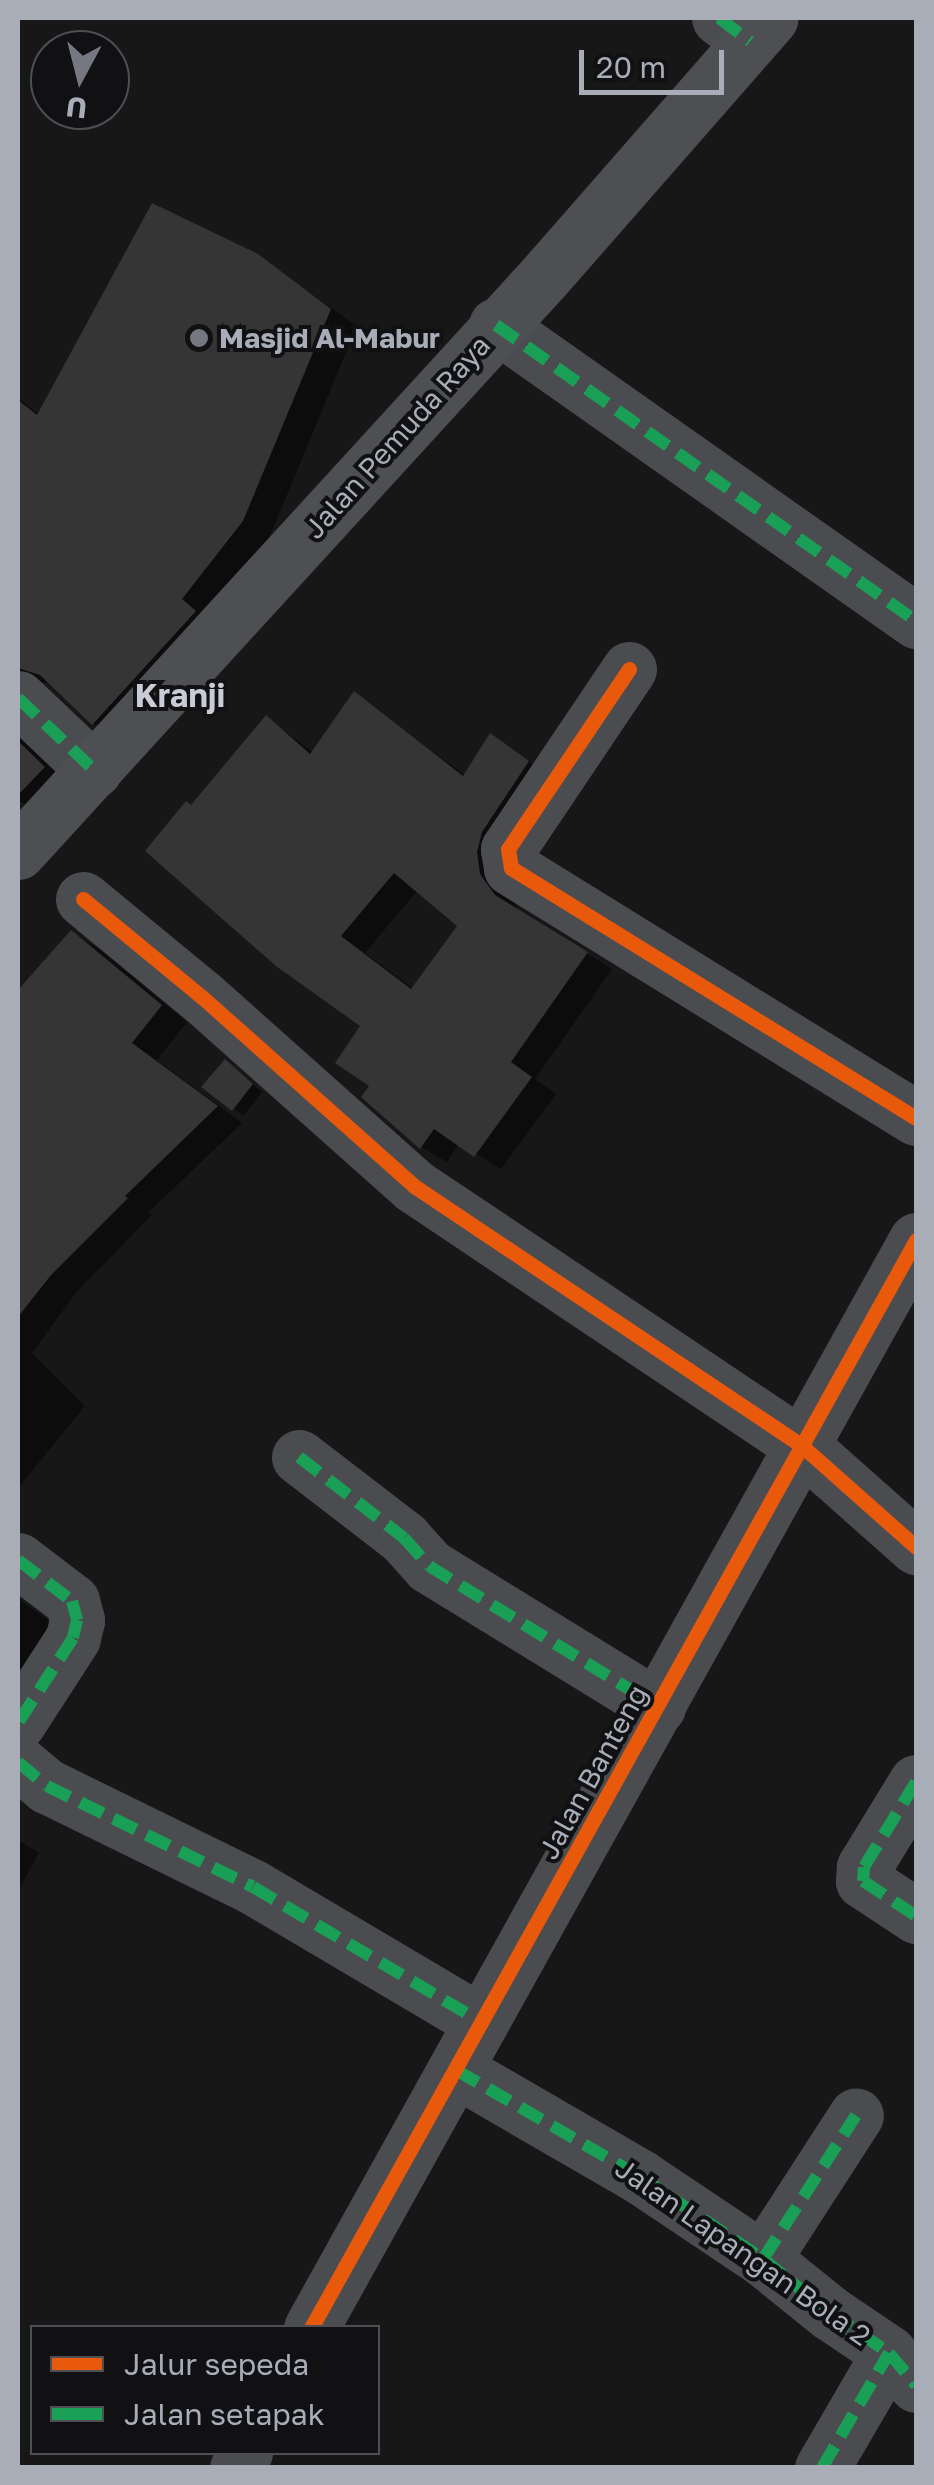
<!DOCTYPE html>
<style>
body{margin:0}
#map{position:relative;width:934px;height:2485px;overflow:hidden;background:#171717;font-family:"Golos Text",sans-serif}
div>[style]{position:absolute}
.shadow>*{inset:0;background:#0007}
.building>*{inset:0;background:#353536}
.minor>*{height:55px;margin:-27.5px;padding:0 27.5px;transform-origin:27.5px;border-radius:27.5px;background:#4b4c50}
.major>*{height:55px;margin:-27.5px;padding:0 27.5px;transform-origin:27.5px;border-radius:27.5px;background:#4d4f52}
.quiet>*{height:12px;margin-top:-6px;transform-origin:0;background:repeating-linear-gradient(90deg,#1a9f57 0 25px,transparent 0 37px)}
.cycleway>*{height:15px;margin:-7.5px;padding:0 7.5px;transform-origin:7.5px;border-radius:7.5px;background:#e8590c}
.dots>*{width:28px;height:28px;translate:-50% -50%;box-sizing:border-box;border:5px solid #111113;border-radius:50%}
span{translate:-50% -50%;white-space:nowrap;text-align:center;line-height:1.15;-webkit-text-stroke:8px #111113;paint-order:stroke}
.poi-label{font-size:28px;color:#a8adb8;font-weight:700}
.left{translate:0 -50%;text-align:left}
.street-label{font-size:28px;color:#a8adb8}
.quarter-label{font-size:32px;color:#c9ccd4;font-weight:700}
.frame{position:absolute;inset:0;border:20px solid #a8adb8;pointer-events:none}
.legend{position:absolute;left:30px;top:2325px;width:350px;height:130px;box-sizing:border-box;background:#111113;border:2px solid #4d4f55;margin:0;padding:12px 18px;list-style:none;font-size:30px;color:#a8adb8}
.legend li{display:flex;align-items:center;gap:20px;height:50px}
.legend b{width:50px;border:2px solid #4d4f55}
.north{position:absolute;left:30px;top:30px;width:100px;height:100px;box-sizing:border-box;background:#111113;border:2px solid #4d4f55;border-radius:50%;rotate:187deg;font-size:28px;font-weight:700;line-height:40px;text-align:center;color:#a8adb8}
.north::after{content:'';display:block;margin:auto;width:35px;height:45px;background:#757880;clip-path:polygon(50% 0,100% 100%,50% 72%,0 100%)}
.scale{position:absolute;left:579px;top:50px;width:145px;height:45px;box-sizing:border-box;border:5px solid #a8adb8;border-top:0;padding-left:12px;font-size:30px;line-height:35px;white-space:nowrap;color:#a8adb8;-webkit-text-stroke:8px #111113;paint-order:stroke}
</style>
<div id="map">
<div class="shadow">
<i style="clip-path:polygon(257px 256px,357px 326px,270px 536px,120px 739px,93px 723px,47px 682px,36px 683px,18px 701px,18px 398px,40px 415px)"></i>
<i style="clip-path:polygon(evenodd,354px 695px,466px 776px,491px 736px,554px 778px,506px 891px,520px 912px,612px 969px,535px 1079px,556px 1094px,501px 1169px,459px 1143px,447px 1162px,421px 1147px,373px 1086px,363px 1025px,192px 807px,266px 718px,314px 753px,354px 695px,418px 890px,461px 926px,414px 989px,365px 953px,418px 890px)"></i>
<i style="clip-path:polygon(18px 728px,71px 784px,41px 814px,18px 800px)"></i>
<i style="clip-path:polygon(72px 933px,98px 948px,187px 1022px,157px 1060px,242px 1123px,149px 1212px,152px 1215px,78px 1290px,32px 1353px,85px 1406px,18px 1488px,18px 994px)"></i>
<i style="clip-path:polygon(225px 1062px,262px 1092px,244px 1115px,233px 1108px)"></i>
<i style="clip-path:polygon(18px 1598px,82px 1645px,30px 1730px,18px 1792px)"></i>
<i style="clip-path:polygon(18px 1840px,39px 1853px,18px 1891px)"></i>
</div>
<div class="building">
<i style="clip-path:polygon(152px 203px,258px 254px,331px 309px,243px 521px,182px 599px,196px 611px,92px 725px,40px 675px,18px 668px,18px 400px,37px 415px)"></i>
<i style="clip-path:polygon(evenodd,354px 691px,463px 776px,490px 733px,529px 761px,482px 832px,477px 852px,480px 874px,495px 895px,588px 952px,511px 1062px,532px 1077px,474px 1157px,434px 1129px,420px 1149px,361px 1097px,369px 1086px,335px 1063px,360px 1026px,276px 966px,145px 851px,186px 801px,191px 805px,266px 715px,310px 754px,354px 691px,394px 873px,457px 926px,411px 989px,341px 936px,394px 873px)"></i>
<i style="clip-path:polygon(18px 741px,45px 767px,18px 795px)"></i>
<i style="clip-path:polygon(71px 930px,162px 1005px,132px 1043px,218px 1106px,125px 1196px,128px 1198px,51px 1275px,18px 1317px,18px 990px)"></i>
<i style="clip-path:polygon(225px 1059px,253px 1084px,232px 1111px,201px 1087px)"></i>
</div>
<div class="minor">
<i style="left:719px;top:18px;width:39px;rotate:37deg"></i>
<i style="left:496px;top:325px;width:514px;rotate:35.17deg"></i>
<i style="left:629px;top:669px;width:217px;rotate:123.9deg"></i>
<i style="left:508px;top:849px;width:19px;rotate:81deg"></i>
<i style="left:511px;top:868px;width:476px;rotate:31.7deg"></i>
<i style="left:18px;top:698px;width:105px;rotate:43.5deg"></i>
<i style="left:83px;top:899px;width:154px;rotate:39.5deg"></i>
<i style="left:202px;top:997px;width:284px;rotate:41.7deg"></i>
<i style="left:414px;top:1186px;width:466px;rotate:33.8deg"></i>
<i style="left:801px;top:1445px;width:154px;rotate:41.6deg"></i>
<i style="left:299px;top:1457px;width:133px;rotate:37.6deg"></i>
<i style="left:404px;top:1538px;width:38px;rotate:48deg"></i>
<i style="left:429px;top:1566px;width:269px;rotate:31.6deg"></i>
<i style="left:18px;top:1560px;width:68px;rotate:37.2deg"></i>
<i style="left:72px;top:1601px;width:20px;rotate:75deg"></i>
<i style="left:77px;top:1620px;width:18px;rotate:103deg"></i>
<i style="left:73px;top:1638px;width:101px;rotate:122.9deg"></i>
<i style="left:18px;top:1762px;width:38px;rotate:40deg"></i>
<i style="left:47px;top:1786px;width:229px;rotate:26.1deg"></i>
<i style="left:253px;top:1887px;width:265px;rotate:30.6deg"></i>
<i style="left:916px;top:1782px;width:100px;rotate:121.5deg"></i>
<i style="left:864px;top:1867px;width:14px;rotate:94deg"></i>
<i style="left:863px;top:1881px;width:64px;rotate:33.4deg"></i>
<i style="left:456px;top:2070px;width:215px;rotate:30.1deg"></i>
<i style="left:642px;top:2178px;width:146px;rotate:33.8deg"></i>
<i style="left:763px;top:2259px;width:86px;rotate:38.9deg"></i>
<i style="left:830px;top:2313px;width:71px;rotate:34.1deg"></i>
<i style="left:889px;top:2353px;width:42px;rotate:49.8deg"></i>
<i style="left:763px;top:2259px;width:171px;rotate:-57.1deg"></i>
<i style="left:311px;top:2328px;width:1245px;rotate:-60.92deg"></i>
<i style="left:237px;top:2468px;width:18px;rotate:-63deg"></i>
<i style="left:822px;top:2468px;width:133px;rotate:-59.8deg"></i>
</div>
<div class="major">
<i style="left:18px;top:852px;width:779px;rotate:-47.55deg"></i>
<i style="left:544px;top:277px;width:344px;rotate:-48.8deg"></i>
</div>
<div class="quiet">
<i style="left:719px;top:18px;width:39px;rotate:37deg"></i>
<i style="left:496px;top:325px;width:514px;rotate:35.17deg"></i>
<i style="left:18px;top:698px;width:105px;rotate:43.5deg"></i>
<i style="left:299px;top:1457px;width:133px;rotate:37.6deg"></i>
<i style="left:404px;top:1538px;width:38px;rotate:48deg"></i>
<i style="left:429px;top:1566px;width:269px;rotate:31.6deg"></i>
<i style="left:18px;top:1560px;width:68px;rotate:37.2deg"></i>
<i style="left:72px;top:1601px;width:20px;rotate:75deg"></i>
<i style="left:77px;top:1620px;width:18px;rotate:103deg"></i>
<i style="left:73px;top:1638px;width:101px;rotate:122.9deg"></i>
<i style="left:18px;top:1762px;width:38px;rotate:40deg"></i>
<i style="left:47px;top:1786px;width:229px;rotate:26.1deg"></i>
<i style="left:253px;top:1887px;width:265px;rotate:30.6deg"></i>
<i style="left:916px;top:1782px;width:100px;rotate:121.5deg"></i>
<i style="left:864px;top:1867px;width:14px;rotate:94deg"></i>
<i style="left:863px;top:1881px;width:64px;rotate:33.4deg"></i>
<i style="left:456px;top:2070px;width:215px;rotate:30.1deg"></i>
<i style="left:642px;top:2178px;width:146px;rotate:33.8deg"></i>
<i style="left:763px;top:2259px;width:86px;rotate:38.9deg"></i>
<i style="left:830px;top:2313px;width:71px;rotate:34.1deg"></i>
<i style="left:889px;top:2353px;width:42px;rotate:49.8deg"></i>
<i style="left:763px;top:2259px;width:171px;rotate:-57.1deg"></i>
<i style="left:822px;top:2468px;width:133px;rotate:-59.8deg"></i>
</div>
<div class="cycleway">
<i style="left:629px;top:669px;width:217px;rotate:123.9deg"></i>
<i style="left:508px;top:849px;width:19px;rotate:81deg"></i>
<i style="left:511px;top:868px;width:476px;rotate:31.7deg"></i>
<i style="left:83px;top:899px;width:154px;rotate:39.5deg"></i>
<i style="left:202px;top:997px;width:284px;rotate:41.7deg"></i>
<i style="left:414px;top:1186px;width:466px;rotate:33.8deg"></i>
<i style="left:801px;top:1445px;width:154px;rotate:41.6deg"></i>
<i style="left:311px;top:2328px;width:1245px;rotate:-60.92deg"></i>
</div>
<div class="dots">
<i style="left:199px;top:338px;background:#757880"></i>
</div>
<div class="poi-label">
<span class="left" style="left:219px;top:338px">Masjid Al-Mabur</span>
</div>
<div class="street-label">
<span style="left:397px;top:437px;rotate:-48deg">Jalan Pemuda Raya</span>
<span style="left:593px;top:1772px;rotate:-61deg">Jalan Banteng</span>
<span style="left:743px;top:2252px;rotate:35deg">Jalan Lapangan Bola 2</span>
</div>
<div class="quarter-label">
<span style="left:180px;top:695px">Kranji</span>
</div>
<div class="frame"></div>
<ul class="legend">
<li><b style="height:12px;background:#e8590c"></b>Jalur sepeda</li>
<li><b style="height:12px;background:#1a9f57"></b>Jalan setapak</li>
</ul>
<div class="north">U</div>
<div class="scale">20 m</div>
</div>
